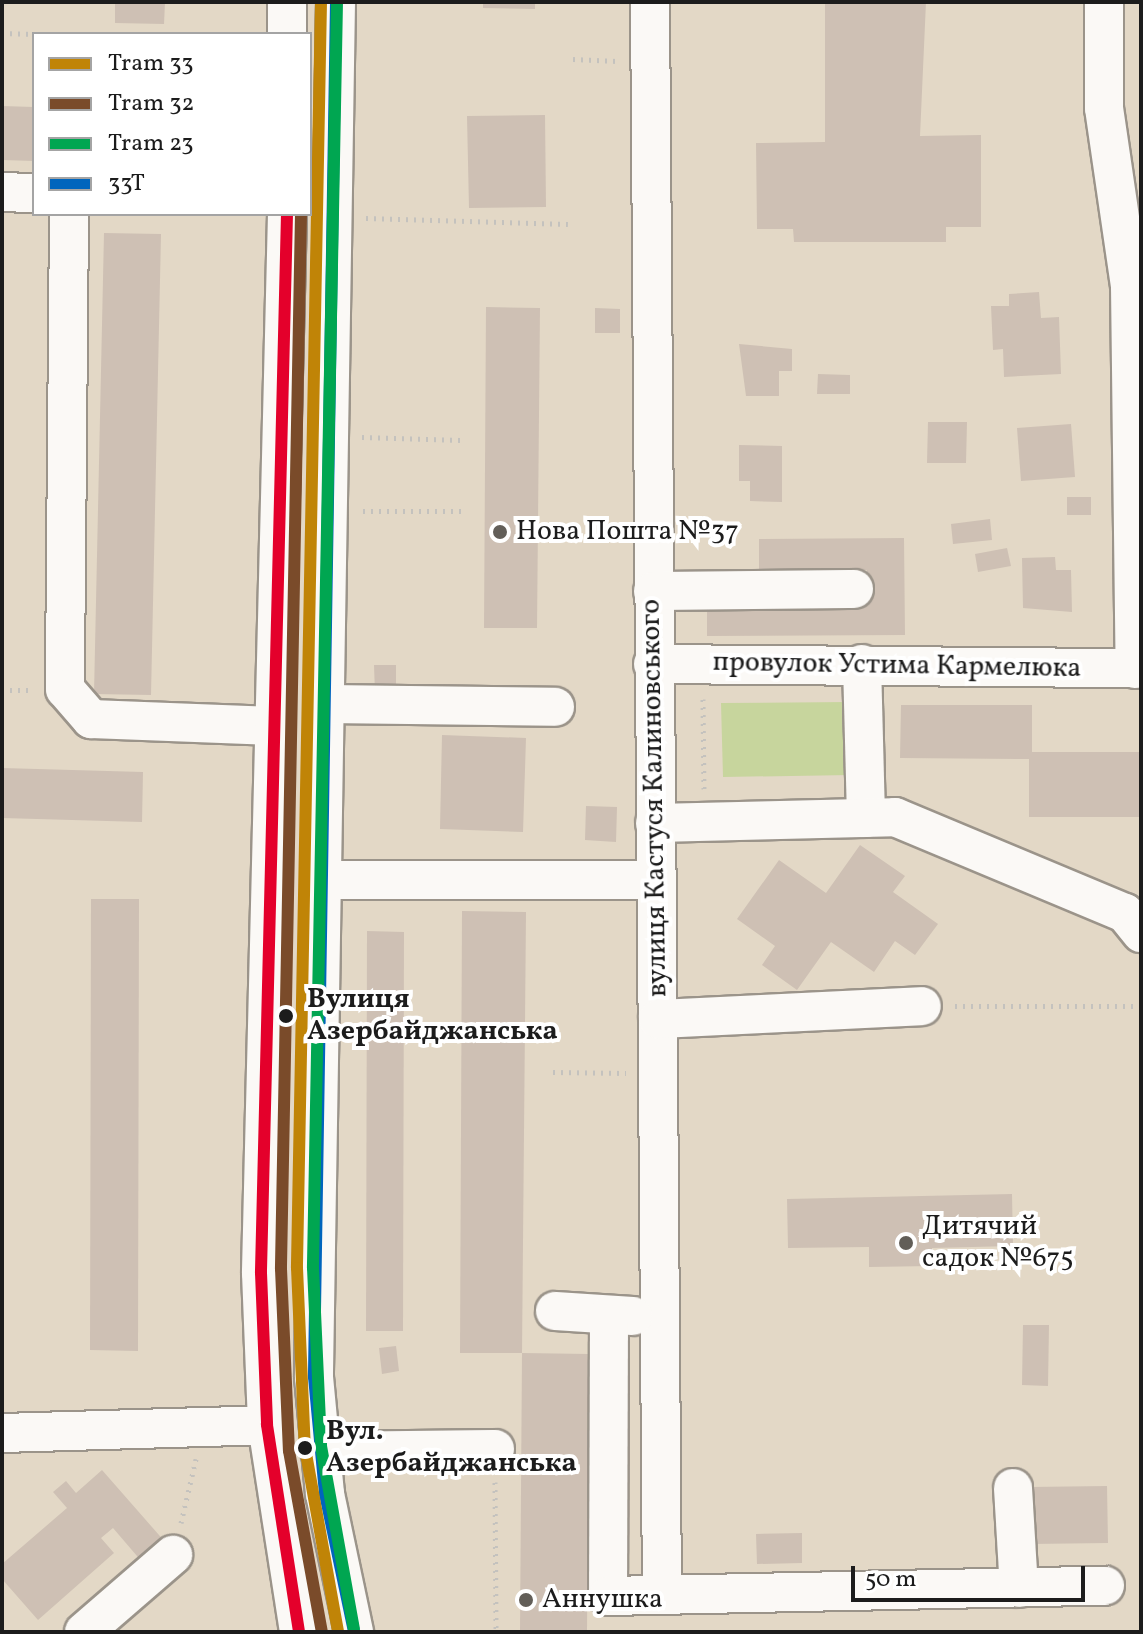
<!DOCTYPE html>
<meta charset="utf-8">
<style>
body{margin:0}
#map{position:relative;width:1143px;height:1634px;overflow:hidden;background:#e3d8c6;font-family:Vollkorn,serif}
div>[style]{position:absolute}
.green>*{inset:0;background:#c7d59d}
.building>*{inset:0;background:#cec0b4}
.path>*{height:5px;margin-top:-2.5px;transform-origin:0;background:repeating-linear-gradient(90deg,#c4c2be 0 2px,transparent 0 8px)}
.roads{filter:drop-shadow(2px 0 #9b948a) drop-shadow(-2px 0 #9b948a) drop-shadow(0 2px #9b948a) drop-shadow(0 -2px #9b948a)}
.minor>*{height:38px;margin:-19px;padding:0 19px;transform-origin:19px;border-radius:19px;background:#fbf9f6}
.bus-1>*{height:12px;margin:-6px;padding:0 6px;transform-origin:6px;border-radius:6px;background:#0065bd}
.bus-2>*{height:12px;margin:-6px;padding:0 6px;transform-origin:6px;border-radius:6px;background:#e4002b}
.tram-1>*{height:12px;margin:-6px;padding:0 6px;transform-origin:6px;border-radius:6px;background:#c08407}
.tram-2>*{height:12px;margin:-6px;padding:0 6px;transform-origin:6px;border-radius:6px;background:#7a4b2a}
.tram-3>*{height:12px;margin:-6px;padding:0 6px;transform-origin:6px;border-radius:6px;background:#00a651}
.dots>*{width:22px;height:22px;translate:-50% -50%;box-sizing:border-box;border:4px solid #fff;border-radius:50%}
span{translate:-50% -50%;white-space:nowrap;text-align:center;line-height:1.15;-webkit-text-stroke:8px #fff;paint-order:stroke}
.poi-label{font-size:28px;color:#1c1c1c}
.left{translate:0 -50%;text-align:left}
.street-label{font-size:28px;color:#1c1c1c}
.stop-label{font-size:28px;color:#1c1c1c;font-weight:700}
.frame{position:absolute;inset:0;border:4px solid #1c1c1c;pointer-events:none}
.legend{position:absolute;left:32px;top:32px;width:280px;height:184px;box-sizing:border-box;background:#fff;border:2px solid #a4a4a4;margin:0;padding:10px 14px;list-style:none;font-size:24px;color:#1c1c1c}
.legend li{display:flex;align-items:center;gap:16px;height:40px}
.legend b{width:40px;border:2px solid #a4a4a4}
.scale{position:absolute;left:851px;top:1566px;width:234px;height:36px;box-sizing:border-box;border:4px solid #1c1c1c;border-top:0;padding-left:10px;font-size:24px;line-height:28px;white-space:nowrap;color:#1c1c1c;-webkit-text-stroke:6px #fff;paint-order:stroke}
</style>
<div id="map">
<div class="green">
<i style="clip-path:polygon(850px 702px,851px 775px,723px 777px,721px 703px)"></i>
</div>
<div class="building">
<i style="clip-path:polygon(115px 2px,165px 2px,164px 24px,115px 23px)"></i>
<i style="clip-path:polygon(483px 2px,535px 2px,535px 9px,483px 8px)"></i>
<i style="clip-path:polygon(825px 2px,926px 2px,920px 136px,981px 135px,981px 227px,946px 227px,946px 242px,794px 242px,793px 229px,757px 229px,756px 143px,825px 142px)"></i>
<i style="clip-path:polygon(2px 106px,34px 107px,34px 161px,2px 160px)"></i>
<i style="clip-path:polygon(545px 115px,546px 207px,469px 208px,467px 116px)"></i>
<i style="clip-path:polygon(104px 233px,161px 234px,151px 695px,94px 694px)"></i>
<i style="clip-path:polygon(1039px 292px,1041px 318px,1059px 317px,1061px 374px,1004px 377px,1003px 349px,993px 350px,991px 306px,1009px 306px,1009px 294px)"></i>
<i style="clip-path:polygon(486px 307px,540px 308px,537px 628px,484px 628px)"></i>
<i style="clip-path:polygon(595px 308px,620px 309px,620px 333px,595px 333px)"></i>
<i style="clip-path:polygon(739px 344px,792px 349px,792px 371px,779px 371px,779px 396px,746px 396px)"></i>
<i style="clip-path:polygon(818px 374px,850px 375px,850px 394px,817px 394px)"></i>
<i style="clip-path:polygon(928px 422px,967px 422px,966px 463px,927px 463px)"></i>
<i style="clip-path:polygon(1071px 424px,1075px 477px,1021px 481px,1017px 428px)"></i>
<i style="clip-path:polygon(739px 445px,782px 446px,782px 502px,750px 501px,750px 481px,739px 481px)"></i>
<i style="clip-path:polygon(1067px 497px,1091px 497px,1091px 515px,1067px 515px)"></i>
<i style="clip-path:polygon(990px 519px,992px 540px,953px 544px,951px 524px)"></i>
<i style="clip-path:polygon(904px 538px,905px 635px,707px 636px,707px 606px,868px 605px,867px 570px,759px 571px,759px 539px)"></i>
<i style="clip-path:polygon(1007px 548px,1011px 566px,978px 572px,975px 554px)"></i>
<i style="clip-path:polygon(1055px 557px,1056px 570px,1071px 570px,1072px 612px,1023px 608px,1022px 558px)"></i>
<i style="clip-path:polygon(374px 665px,396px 665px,396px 693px,375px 693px)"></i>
<i style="clip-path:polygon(901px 705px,1032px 705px,1032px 752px,1141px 752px,1141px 817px,1029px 817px,1029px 759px,900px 758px)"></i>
<i style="clip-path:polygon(442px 735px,526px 738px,523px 832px,440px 829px)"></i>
<i style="clip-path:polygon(2px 768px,143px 772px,142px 822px,2px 818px)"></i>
<i style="clip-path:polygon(586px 806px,617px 807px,616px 842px,585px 840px)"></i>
<i style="clip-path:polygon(860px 845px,905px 876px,893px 892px,938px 924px,915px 955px,895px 941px,874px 972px,831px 942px,797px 990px,762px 965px,775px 946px,737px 919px,779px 860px,826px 893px)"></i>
<i style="clip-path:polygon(91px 899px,139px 899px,138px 1351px,90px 1350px)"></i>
<i style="clip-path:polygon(462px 911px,526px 912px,522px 1353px,460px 1353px)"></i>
<i style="clip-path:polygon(367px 931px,404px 932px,403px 1331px,366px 1331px)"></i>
<i style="clip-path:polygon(1012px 1194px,1013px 1246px,932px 1248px,932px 1266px,869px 1267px,869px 1247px,788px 1248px,787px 1199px)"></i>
<i style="clip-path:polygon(1023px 1325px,1049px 1325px,1048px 1386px,1022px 1385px)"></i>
<i style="clip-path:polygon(396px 1346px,399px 1371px,382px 1374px,379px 1348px)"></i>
<i style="clip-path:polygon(522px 1353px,589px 1354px,587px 1632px,520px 1632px)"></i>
<i style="clip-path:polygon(102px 1470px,166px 1543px,143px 1563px,113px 1528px,101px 1538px,114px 1553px,38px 1620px,2px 1579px,2px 1564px,67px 1508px,53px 1492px,66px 1481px,76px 1493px)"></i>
<i style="clip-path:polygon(1107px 1486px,1108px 1543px,1031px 1544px,1030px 1487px)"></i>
<i style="clip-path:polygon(802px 1533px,802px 1563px,757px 1564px,756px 1534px)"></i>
</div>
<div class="path">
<i style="left:2px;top:33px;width:32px;rotate:2deg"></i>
<i style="left:573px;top:59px;width:44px;rotate:2.6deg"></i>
<i style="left:366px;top:218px;width:202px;rotate:1.7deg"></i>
<i style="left:362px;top:437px;width:99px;rotate:1.7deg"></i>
<i style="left:363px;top:511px;width:99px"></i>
<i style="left:2px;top:690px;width:30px"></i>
<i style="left:703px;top:699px;width:90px;rotate:89.4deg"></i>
<i style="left:955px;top:1006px;width:186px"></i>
<i style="left:553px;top:1072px;width:73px;rotate:0.8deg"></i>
<i style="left:495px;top:1482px;width:150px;rotate:89.6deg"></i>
<i style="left:181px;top:1523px;width:66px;rotate:-76.8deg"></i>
</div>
<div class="roads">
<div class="minor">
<i style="left:336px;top:2px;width:1375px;rotate:90.92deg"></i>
<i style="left:314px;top:1377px;width:118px;rotate:84.6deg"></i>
<i style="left:325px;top:1494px;width:141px;rotate:78.1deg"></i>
<i style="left:650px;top:2px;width:1593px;rotate:89.57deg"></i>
<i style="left:1104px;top:2px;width:106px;rotate:90deg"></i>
<i style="left:1104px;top:108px;width:180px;rotate:81.7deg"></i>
<i style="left:1130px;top:286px;width:383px;rotate:89.3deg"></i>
<i style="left:287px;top:34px;width:32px;rotate:-90deg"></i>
<i style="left:2px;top:192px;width:32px;rotate:2deg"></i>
<i style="left:69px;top:214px;width:475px;rotate:90.5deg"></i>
<i style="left:65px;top:689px;width:40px;rotate:49deg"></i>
<i style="left:91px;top:719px;width:183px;rotate:2.2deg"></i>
<i style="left:287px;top:214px;width:1059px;rotate:91.41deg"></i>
<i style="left:261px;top:1273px;width:152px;rotate:87.7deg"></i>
<i style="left:267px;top:1425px;width:209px;rotate:81.2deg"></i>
<i style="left:653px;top:591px;width:201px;rotate:-0.6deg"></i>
<i style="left:653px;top:664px;width:488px;rotate:0.5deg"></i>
<i style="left:862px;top:664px;width:154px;rotate:88.5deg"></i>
<i style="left:325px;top:704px;width:230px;rotate:0.7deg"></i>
<i style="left:655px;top:823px;width:240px;rotate:-1.4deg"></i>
<i style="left:895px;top:817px;width:249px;rotate:22.7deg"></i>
<i style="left:1125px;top:913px;width:26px;rotate:51deg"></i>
<i style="left:322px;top:880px;width:335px"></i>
<i style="left:658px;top:1019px;width:264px;rotate:-2.8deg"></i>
<i style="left:555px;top:1311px;width:78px;rotate:3.7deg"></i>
<i style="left:609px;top:1315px;width:281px;rotate:90.2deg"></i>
<i style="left:608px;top:1596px;width:497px;rotate:-1.2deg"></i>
<i style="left:2px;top:1433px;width:265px;rotate:-1.7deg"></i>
<i style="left:320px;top:1451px;width:175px;rotate:-0.7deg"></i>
<i style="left:1013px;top:1488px;width:100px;rotate:86.6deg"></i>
<i style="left:84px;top:1632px;width:118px;rotate:-40.9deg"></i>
</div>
</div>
<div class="bus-1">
<i style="left:336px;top:2px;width:1375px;rotate:90.92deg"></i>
<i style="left:314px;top:1377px;width:118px;rotate:84.6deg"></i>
<i style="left:325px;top:1494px;width:141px;rotate:78.1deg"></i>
</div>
<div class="bus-2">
<i style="left:287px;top:214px;width:1059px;rotate:91.41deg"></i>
<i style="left:261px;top:1273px;width:152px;rotate:87.7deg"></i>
<i style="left:267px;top:1425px;width:209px;rotate:81.2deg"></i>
</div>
<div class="tram-1">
<i style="left:321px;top:2px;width:1266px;rotate:91.09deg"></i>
<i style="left:297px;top:1268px;width:180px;rotate:87.5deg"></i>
<i style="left:305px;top:1448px;width:187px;rotate:79.8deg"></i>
</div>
<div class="tram-2">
<i style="left:301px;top:214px;width:1055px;rotate:91.09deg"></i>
<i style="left:281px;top:1269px;width:182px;rotate:87.5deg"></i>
<i style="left:289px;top:1451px;width:184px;rotate:79.7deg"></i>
</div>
<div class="tram-3">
<i style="left:337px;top:2px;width:1266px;rotate:91.09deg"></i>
<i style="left:313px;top:1268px;width:178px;rotate:87.4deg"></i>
<i style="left:321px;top:1446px;width:186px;rotate:79.8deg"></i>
</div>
<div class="dots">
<i style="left:500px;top:532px;background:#625e58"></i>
<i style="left:286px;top:1016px;background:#1c1c1c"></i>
<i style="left:906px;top:1243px;background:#625e58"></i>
<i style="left:305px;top:1448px;background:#1c1c1c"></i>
<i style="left:526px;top:1600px;background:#625e58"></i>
</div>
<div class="poi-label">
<span class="left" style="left:516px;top:532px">Нова Пошта №37</span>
<span class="left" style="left:922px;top:1243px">Дитячий<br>садок №675</span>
<span class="left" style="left:542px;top:1600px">Аннушка</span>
</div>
<div class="street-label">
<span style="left:897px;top:666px;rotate:1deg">провулок Устима Кармелюка</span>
<span style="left:655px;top:798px;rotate:-91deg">вулиця Кастуся Калиновського</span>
</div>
<div class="stop-label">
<span class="left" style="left:307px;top:1016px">Вулиця<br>Азербайджанська</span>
<span class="left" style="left:326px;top:1448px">Вул.<br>Азербайджанська</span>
</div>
<div class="frame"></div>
<ul class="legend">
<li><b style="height:10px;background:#c08407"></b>Tram 33</li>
<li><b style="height:10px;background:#7a4b2a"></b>Tram 32</li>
<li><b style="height:10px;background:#00a651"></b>Tram 23</li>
<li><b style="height:10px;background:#0065bd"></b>33T</li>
</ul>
<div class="scale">50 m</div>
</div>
